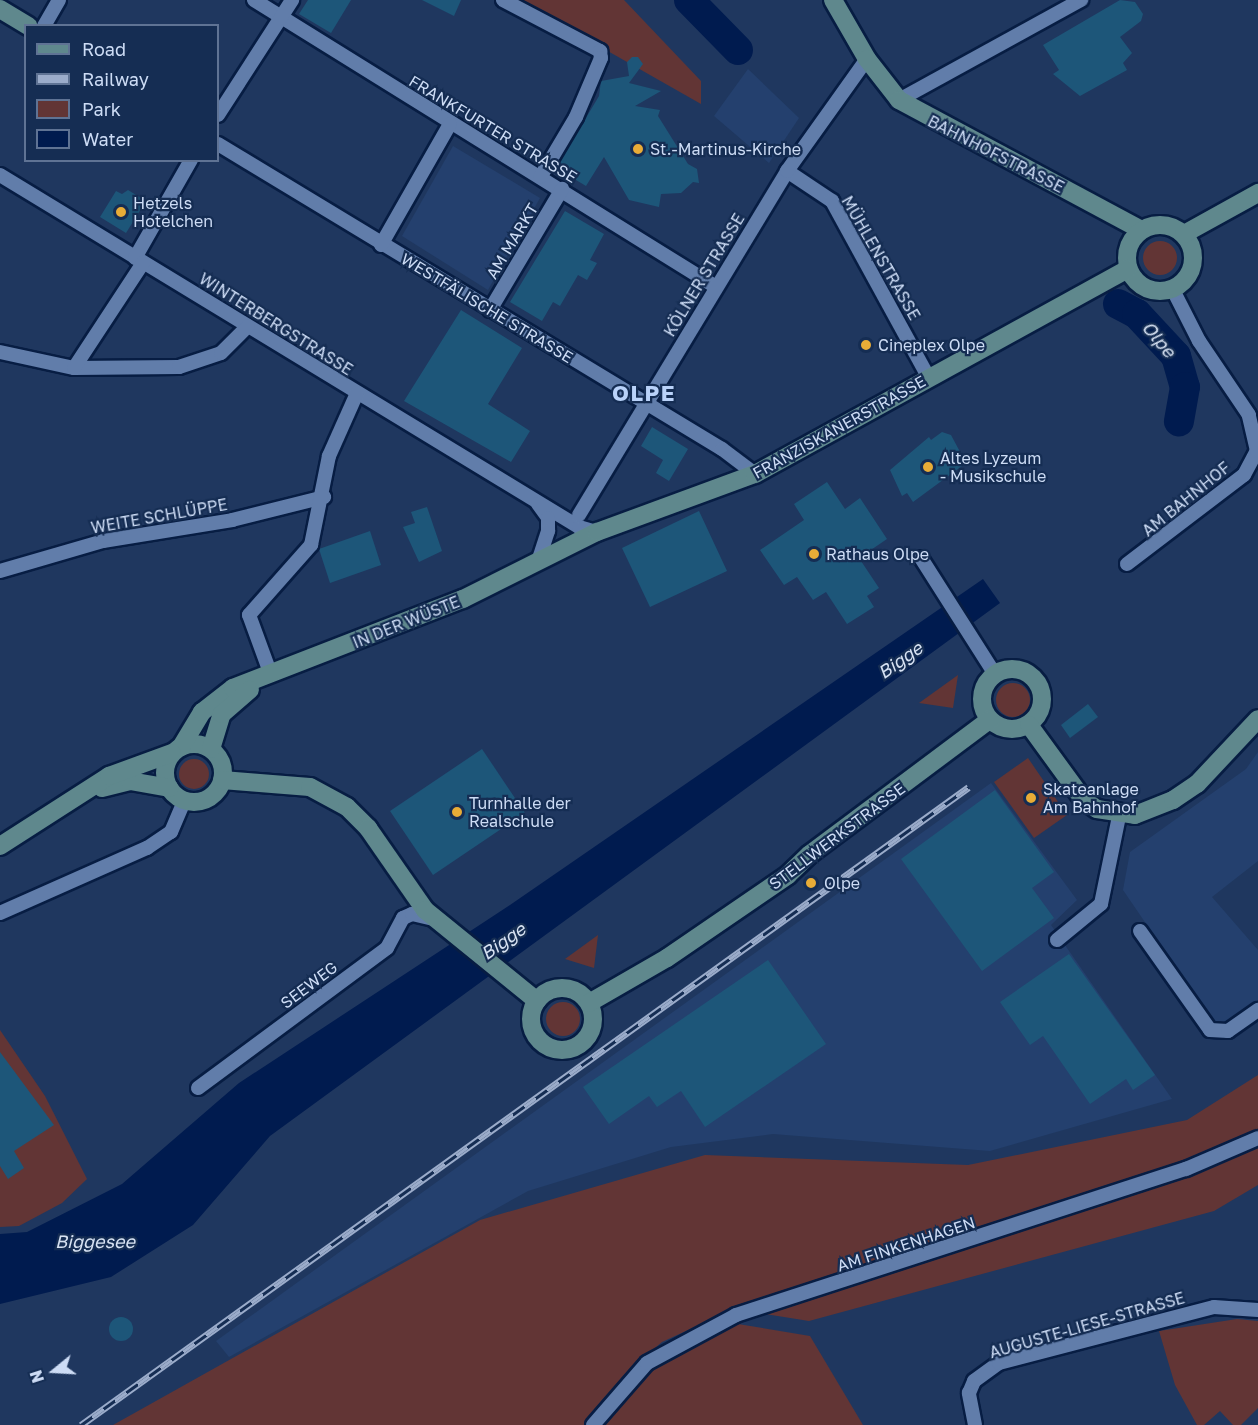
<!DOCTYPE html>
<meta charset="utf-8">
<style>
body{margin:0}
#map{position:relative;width:1258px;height:1425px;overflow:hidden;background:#1f375f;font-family:"Golos Text",sans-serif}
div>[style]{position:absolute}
.built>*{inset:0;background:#24406e}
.green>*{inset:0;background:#623535}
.round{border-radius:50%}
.water>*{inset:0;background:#001b4f}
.river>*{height:30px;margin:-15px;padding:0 15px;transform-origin:15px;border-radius:15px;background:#001b4f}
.building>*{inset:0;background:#1d5679}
.roads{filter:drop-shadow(2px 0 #071d43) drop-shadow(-2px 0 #071d43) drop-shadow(0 2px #071d43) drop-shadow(0 -2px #071d43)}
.street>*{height:14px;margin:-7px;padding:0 7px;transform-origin:7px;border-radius:7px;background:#617daa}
.secondary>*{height:18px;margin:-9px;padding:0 9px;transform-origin:9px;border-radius:9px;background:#5f888d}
.secondary>.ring{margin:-9px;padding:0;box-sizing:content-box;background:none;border:18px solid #5f888d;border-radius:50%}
.rail>*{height:7px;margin-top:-3.5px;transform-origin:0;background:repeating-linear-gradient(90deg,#152d53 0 14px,#9bacca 0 28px);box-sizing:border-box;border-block:2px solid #9bacca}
.dots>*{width:16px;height:16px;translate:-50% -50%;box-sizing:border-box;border:3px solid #152d53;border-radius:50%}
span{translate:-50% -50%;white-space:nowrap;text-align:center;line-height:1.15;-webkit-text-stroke:4.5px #152d53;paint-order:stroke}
.street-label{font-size:16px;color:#cddcf5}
.poi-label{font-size:16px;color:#cddcf5}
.left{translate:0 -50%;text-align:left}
.water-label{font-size:18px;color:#d7e2f3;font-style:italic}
.district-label{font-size:22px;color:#b9d2f9;font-weight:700;letter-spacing:1.5px}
.legend{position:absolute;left:24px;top:24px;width:195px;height:138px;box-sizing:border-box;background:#152d53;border:2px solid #5f7394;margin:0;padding:8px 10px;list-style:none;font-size:18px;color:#cddcf5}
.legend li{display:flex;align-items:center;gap:12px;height:30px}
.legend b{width:30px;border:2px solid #5f7394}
.north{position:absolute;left:24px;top:1341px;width:60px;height:60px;-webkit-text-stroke:4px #152d53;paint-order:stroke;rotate:252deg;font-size:16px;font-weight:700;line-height:24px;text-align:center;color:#cddcf5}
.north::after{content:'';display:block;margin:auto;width:21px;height:27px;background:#cddcf5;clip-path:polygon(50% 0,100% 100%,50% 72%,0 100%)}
</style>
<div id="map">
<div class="built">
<i style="clip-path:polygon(748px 69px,799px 118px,769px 163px,714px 116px)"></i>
<i style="clip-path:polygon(453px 146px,540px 198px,488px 290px,402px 236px)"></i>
<i style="clip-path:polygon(1258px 752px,1258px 861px,1212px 897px,1258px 950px,1258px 1000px,1218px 1029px,1123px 890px,1130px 852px,1246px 769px)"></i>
<i style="clip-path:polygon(991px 783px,1077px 900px,1051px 925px,1172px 1099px,990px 1151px,773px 1134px,671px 1147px,528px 1191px,229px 1357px,216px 1341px)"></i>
</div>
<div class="green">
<i style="clip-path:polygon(518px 0,624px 0,701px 81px,701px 104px)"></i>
<i class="round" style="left:1143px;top:241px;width:34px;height:34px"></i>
<i style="clip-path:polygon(958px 675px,953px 708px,919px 703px)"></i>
<i class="round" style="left:996px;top:683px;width:34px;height:34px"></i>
<i style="clip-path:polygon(1028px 758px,1067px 815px,1034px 838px,994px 782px)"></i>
<i class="round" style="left:179px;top:759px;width:30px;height:30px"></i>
<i style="clip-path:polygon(598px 935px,594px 968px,565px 959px)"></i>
<i class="round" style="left:546px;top:1002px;width:34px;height:34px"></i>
<i style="clip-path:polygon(0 1030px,45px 1096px,87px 1179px,62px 1203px,19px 1226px,0 1227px)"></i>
<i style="clip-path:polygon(1258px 1075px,1258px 1185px,1214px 1211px,809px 1321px,734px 1309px,662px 1342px,626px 1373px,594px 1410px,588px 1425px,113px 1425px,480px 1220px,705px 1155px,968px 1165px,1187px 1120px)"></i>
<i style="clip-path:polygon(1237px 1319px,1258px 1321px,1258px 1408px,1241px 1425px,1233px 1425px,1220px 1411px,1204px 1425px,1197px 1425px,1175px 1385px,1159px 1331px)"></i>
<i style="clip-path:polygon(738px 1324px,810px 1336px,863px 1425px,602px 1425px,612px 1408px,667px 1357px)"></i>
</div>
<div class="water">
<i style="clip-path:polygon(983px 579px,1000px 603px,270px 1136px,193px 1225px,111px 1277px,0 1304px,0 1234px,27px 1232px,122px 1184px,239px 1083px,510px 905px)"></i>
</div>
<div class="river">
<i style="left:689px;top:0;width:70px;rotate:45.6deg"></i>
<i style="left:1118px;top:304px;width:21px;rotate:28deg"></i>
<i style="left:1137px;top:314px;width:57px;rotate:47.1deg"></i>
<i style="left:1176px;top:356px;width:32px;rotate:74deg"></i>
<i style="left:1185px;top:387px;width:35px;rotate:100deg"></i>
</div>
<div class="building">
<i style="clip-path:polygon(308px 0,351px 0,331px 33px,299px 14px)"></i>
<i style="clip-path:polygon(422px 0,461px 0,454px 16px)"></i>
<i style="clip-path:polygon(1120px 0,1135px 2px,1143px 14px,1141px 21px,1120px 37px,1132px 53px,1123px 63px,1127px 70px,1080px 96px,1053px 74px,1059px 70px,1043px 45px)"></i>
<i style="clip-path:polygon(632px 57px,638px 57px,643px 64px,629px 83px,661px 91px,635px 106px,660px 110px,658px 116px,688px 164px,697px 169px,699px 183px,693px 182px,681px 193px,661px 194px,659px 207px,629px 200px,604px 157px,586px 186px,556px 168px,599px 96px,601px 81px,629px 76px,627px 62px)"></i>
<i style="clip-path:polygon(128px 190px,146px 201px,126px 233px,100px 217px,116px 191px,122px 194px)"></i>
<i style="clip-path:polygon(565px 211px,604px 234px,590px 260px,597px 263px,587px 280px,578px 275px,560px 306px,553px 302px,542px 321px,510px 302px)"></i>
<i style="clip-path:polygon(461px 310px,522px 348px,488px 404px,530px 431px,511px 462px,404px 401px)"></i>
<i style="clip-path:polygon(652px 427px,688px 449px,669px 481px,656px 473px,663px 460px,641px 446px)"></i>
<i style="clip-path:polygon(942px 432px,951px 435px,966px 463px,913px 502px,907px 493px,902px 496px,890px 470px,929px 437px,931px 440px)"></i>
<i style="clip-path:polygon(827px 482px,845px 509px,860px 498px,887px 539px,859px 558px,879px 588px,867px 596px,874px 607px,847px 624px,826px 592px,813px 600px,797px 577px,784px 585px,760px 550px,804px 520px,794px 504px)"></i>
<i style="clip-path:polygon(427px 507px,442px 551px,419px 562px,403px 527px,415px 523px,411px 512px)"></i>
<i style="clip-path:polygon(699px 511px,727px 571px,650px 607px,622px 548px)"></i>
<i style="clip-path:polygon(370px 531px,381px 565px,330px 583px,319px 549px)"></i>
<i style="clip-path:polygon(1088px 704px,1098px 717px,1070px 738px,1061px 725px)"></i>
<i style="clip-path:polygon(482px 749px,525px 813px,433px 875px,390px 811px)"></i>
<i style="clip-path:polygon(995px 790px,1054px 872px,1032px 888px,1054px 918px,982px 971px,901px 859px)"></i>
<i style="clip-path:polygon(1069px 954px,1155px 1075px,1133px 1090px,1126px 1079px,1090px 1104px,1043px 1036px,1030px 1045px,1000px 1002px)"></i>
<i style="clip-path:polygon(768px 960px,826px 1044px,705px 1127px,681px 1091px,657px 1107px,649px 1096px,609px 1124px,583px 1087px)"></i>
<i style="clip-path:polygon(0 1052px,54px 1125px,14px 1151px,24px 1168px,8px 1179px,0 1166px)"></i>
<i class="round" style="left:109px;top:1317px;width:24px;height:24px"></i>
</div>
<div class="roads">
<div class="street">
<i style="left:254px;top:0;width:544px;rotate:31.85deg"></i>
<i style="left:503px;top:0;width:110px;rotate:27.7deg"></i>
<i style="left:600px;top:51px;width:7px;rotate:82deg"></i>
<i style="left:601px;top:58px;width:64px;rotate:113deg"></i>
<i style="left:576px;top:117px;width:69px;rotate:120.7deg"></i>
<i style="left:44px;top:26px;width:30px;rotate:-60deg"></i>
<i style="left:899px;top:100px;width:208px;rotate:-28.8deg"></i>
<i style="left:218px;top:115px;width:137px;rotate:-57.2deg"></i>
<i style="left:218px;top:144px;width:589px;rotate:31.18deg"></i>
<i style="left:722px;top:449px;width:41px;rotate:37.1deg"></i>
<i style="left:787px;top:171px;width:54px;rotate:33.7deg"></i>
<i style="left:832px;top:201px;width:202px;rotate:61.3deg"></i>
<i style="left:0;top:175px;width:678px;rotate:31.3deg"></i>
<i style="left:579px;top:527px;width:19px;rotate:16deg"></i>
<i style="left:381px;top:245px;width:139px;rotate:-60.3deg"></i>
<i style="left:135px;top:258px;width:113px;rotate:-60.3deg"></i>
<i style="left:490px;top:310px;width:141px;rotate:-59.2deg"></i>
<i style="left:0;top:352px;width:76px;rotate:12.2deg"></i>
<i style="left:74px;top:368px;width:105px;rotate:-0.5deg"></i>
<i style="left:179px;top:367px;width:44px;rotate:-18.4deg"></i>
<i style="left:221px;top:353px;width:38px;rotate:-45deg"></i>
<i style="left:74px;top:368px;width:126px;rotate:-56.7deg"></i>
<i style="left:538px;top:504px;width:17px;rotate:54deg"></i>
<i style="left:548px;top:518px;width:13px;rotate:90deg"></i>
<i style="left:548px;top:531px;width:32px;rotate:108deg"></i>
<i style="left:579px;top:515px;width:402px;rotate:-58.8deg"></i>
<i style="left:787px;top:171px;width:138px;rotate:-54.5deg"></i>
<i style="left:921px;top:558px;width:138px;rotate:57.5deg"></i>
<i style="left:1127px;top:564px;width:147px;rotate:-37.3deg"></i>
<i style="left:1244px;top:475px;width:27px;rotate:-62deg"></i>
<i style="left:1257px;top:451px;width:37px;rotate:-103deg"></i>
<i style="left:1249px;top:415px;width:89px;rotate:-124deg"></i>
<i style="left:1199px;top:341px;width:59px;rotate:-117deg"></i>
<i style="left:0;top:571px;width:107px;rotate:-16.2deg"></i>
<i style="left:103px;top:541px;width:131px;rotate:-9.2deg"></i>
<i style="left:232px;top:520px;width:95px;rotate:-14deg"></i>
<i style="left:271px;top:675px;width:64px;rotate:-110.1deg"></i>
<i style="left:249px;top:615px;width:94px;rotate:-48.5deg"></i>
<i style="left:311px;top:545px;width:91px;rotate:-78.6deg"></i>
<i style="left:329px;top:456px;width:69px;rotate:-66deg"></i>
<i style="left:0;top:913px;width:161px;rotate:-23.9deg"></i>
<i style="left:147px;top:848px;width:29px;rotate:-34deg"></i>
<i style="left:171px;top:832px;width:34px;rotate:-67deg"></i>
<i style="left:1140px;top:931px;width:121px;rotate:54.7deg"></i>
<i style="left:1210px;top:1030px;width:18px;rotate:3deg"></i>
<i style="left:1228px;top:1031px;width:37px;rotate:-35deg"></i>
<i style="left:1057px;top:940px;width:57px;rotate:-39.3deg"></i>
<i style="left:1101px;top:904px;width:90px;rotate:-78.4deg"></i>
<i style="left:198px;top:1088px;width:235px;rotate:-36.5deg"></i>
<i style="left:387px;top:948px;width:34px;rotate:-62deg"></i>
<i style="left:403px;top:918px;width:10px;rotate:-24deg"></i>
<i style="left:412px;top:914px;width:23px;rotate:13deg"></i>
<i style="left:593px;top:1425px;width:82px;rotate:-48.9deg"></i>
<i style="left:647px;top:1363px;width:101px;rotate:-28.3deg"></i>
<i style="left:736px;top:1315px;width:473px;rotate:-18deg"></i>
<i style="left:1186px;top:1169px;width:78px;rotate:-23.3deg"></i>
<i style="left:975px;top:1425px;width:33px;rotate:-101deg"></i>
<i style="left:969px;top:1393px;width:13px;rotate:-67deg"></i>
<i style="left:974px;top:1381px;width:31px;rotate:-36deg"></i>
<i style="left:999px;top:1363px;width:222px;rotate:-14.6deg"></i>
<i style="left:1214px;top:1307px;width:44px;rotate:3.9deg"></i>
</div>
<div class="secondary">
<i style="left:833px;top:0;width:68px;rotate:60deg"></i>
<i style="left:867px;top:59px;width:52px;rotate:52deg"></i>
<i style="left:899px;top:100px;width:275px;rotate:28.2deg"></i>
<i style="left:0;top:9px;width:33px;rotate:31deg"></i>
<i class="ring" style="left:1127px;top:225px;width:48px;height:48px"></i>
<i style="left:1184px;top:234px;width:85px;rotate:-29deg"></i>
<i class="ring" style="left:982px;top:669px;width:42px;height:42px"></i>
<i style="left:1029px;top:725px;width:92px;rotate:53.9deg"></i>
<i style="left:1083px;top:799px;width:17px;rotate:36deg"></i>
<i style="left:1097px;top:809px;width:38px;rotate:9deg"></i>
<i style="left:1135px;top:815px;width:41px;rotate:-21.5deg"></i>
<i style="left:1173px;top:800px;width:29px;rotate:-34deg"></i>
<i style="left:1197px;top:784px;width:89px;rotate:-46.8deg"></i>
<i class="ring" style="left:165px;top:744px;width:40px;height:40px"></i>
<i style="left:181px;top:747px;width:41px;rotate:-59deg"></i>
<i style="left:202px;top:712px;width:39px;rotate:-38deg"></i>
<i style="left:233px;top:688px;width:247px;rotate:-21.2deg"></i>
<i style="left:463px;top:599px;width:150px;rotate:-26.6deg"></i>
<i style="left:597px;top:532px;width:168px;rotate:-20.2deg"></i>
<i style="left:755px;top:474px;width:426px;rotate:-28.8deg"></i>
<i style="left:211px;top:749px;width:37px;rotate:-73deg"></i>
<i style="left:222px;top:714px;width:37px;rotate:-41deg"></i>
<i style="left:222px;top:780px;width:88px;rotate:4.5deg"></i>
<i style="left:310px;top:787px;width:42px;rotate:28.4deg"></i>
<i style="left:347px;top:807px;width:30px;rotate:45deg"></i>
<i style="left:368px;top:828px;width:100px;rotate:55.2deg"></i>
<i style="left:425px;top:910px;width:144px;rotate:39.1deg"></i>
<i style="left:102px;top:788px;width:29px;rotate:-14deg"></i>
<i style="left:130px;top:781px;width:40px;rotate:10deg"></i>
<i style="left:0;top:846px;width:130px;rotate:-32.7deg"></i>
<i style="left:109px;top:776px;width:67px;rotate:-20.1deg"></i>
<i class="ring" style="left:531px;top:988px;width:44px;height:44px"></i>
<i style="left:589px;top:1003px;width:90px;rotate:-30deg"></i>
<i style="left:667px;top:958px;width:147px;rotate:-34.4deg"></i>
<i style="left:788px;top:875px;width:30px;rotate:-44deg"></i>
<i style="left:810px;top:854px;width:224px;rotate:-36.8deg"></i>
</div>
</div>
<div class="rail">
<i style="left:81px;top:1425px;width:1093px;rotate:-35.7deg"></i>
</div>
<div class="dots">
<i style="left:638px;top:149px;background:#e8ac37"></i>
<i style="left:121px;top:212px;background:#e8ac37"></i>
<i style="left:866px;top:345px;background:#e8ac37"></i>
<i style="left:928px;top:467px;background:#e8ac37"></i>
<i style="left:814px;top:554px;background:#e8ac37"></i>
<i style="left:1031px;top:798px;background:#e8ac37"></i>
<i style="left:457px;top:812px;background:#e8ac37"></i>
<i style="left:811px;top:883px;background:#e8ac37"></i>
</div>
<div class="street-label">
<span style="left:493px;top:129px;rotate:31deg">FRANKFURTER STRASSE</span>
<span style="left:996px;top:154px;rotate:27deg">BAHNHOFSTRASSE</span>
<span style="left:512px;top:241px;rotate:-59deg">AM MARKT</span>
<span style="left:881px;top:258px;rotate:60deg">MÜHLENSTRASSE</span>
<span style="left:704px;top:275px;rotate:-59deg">KÖLNER STRASSE</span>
<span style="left:487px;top:308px;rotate:31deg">WESTFÄLISCHE STRASSE</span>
<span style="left:276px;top:324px;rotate:32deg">WINTERBERGSTRASSE</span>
<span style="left:839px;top:427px;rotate:-29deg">FRANZISKANERSTRASSE</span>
<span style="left:1186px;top:499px;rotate:-39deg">AM BAHNHOF</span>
<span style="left:159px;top:516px;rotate:-10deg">WEITE SCHLÜPPE</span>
<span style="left:406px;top:622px;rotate:-22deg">IN DER WÜSTE</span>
<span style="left:837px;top:836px;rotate:-37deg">STELLWERKSTRASSE</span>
<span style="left:309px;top:985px;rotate:-37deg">SEEWEG</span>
<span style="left:906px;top:1244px;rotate:-18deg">AM FINKENHAGEN</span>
<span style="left:1087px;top:1325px;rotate:-16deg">AUGUSTE-LIESE-STRASSE</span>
</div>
<div class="poi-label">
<span class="left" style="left:650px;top:149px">St.-Martinus-Kirche</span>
<span class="left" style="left:133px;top:212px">Hetzels<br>Hotelchen</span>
<span class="left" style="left:878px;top:345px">Cineplex Olpe</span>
<span class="left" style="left:940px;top:467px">Altes Lyzeum<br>- Musikschule</span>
<span class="left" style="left:826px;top:554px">Rathaus Olpe</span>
<span class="left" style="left:1043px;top:798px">Skateanlage<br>Am Bahnhof</span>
<span class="left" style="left:469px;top:812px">Turnhalle der<br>Realschule</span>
<span class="left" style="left:824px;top:883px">Olpe</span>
</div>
<div class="water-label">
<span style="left:1159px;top:339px;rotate:50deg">Olpe</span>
<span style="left:900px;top:660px;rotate:-35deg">Bigge</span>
<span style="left:503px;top:941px;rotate:-35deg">Bigge</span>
<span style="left:95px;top:1241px">Biggesee</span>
</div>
<div class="district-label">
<span style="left:644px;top:393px">OLPE</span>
</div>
<ul class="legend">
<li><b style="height:8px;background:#5f888d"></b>Road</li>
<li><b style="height:8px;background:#9bacca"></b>Railway</li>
<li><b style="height:16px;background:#623535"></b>Park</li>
<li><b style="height:16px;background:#001b4f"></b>Water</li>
</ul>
<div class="north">N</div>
</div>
